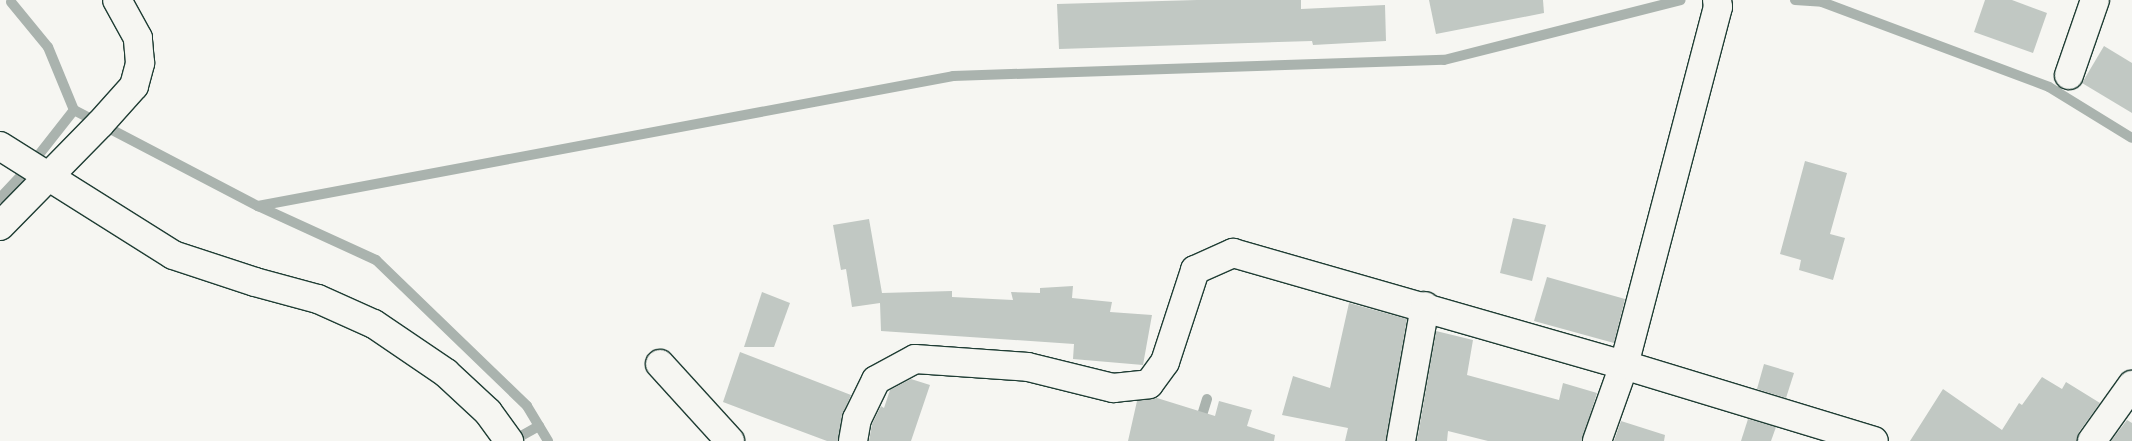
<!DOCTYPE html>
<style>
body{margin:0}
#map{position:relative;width:2132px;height:441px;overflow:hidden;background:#f6f6f2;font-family:Delius,sans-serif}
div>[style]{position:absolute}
.stream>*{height:10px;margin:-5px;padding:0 5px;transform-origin:5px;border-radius:5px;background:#aab3ae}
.building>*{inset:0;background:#c1c8c3}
.roads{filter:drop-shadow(1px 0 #1f3d34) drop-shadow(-1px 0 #1f3d34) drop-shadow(0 1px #1f3d34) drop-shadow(0 -1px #1f3d34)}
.minor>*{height:28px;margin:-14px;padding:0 14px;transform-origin:14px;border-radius:14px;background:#f6f6f2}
span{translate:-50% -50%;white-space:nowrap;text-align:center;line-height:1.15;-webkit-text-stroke:4px #f6f6f2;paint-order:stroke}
</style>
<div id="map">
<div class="stream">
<i style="left:1795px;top:0;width:27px;rotate:4deg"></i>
<i style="left:1822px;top:2px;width:242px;rotate:20.5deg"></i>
<i style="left:2049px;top:87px;width:97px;rotate:31.6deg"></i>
<i style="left:11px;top:2px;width:58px;rotate:50.6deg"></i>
<i style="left:48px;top:47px;width:68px;rotate:67.6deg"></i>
<i style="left:74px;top:110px;width:208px;rotate:27.6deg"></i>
<i style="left:258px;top:206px;width:707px;rotate:-10.59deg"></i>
<i style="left:953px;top:76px;width:491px;rotate:-1.9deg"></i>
<i style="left:1444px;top:60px;width:244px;rotate:-14.2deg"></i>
<i style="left:0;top:198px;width:44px;rotate:-46.8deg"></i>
<i style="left:30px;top:166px;width:71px;rotate:-51.8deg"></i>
<i style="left:258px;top:206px;width:130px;rotate:24.6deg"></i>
<i style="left:376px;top:260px;width:210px;rotate:44deg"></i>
<i style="left:527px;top:406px;width:41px;rotate:59deg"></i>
<i style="left:512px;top:441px;width:31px;rotate:-29deg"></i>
<i style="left:1194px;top:441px;width:44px;rotate:-72.8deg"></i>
</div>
<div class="building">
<i style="clip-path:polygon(1197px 0,1301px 0,1301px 9px,1385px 5px,1386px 41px,1313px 45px,1312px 41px,1059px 49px,1057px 4px)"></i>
<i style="clip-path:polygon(1429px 0,1543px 0,1544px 13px,1436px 34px)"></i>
<i style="clip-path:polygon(1985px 0,2012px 0,2047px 13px,2033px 53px,1974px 32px)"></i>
<i style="clip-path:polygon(2104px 46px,2132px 63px,2132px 113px,2082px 83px)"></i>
<i style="clip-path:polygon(1805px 161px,1847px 173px,1830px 234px,1845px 238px,1833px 280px,1799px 270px,1801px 260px,1780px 254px)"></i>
<i style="clip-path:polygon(1513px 218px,1546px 225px,1532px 281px,1500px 273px)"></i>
<i style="clip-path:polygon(869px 219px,882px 293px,952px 291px,952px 297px,1013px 300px,1011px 292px,1040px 293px,1040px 288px,1073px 286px,1072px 298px,1112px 302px,1110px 312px,1152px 315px,1143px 365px,1073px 359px,1074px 344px,881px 331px,880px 303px,852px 307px,846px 269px,841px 270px,833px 225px)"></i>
<i style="clip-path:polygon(1547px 277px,1625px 299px,1614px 343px,1534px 321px)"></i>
<i style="clip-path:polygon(762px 292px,790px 303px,774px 347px,744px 347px)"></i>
<i style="clip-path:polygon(1349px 303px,1407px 319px,1386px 441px,1345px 441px,1348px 428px,1282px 415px,1293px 376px,1330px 388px)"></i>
<i style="clip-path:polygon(1436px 331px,1473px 340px,1467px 375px,1559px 400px,1563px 383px,1597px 393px,1582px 441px,1488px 441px,1448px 431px,1447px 441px,1417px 441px)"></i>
<i style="clip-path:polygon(740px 352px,851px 395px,842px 416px,838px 441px,827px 441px,723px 402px)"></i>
<i style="clip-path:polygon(1764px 364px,1794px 373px,1786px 398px,1757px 389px)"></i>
<i style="clip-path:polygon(2042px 377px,2062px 389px,2066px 382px,2100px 403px,2079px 432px,2077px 441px,1910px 441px,1943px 389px,2002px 430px,2019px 403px,2022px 405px)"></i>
<i style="clip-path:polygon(911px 379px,930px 385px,911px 441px,869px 441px,872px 424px,881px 406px,884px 408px,890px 390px)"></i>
<i style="clip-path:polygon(1157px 398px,1215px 416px,1219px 401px,1252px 410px,1247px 426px,1275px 435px,1274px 441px,1128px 441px,1137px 401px)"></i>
<i style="clip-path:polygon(1748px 419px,1776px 427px,1771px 441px,1741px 441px)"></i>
<i style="clip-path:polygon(2127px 420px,2132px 423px,2132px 441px,2111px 441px)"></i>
<i style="clip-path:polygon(1621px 421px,1665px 435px,1664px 441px,1614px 441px)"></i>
</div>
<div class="roads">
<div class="minor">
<i style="left:2069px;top:75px;width:79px;rotate:-70.9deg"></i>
<i style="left:0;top:146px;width:204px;rotate:32.2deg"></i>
<i style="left:173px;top:255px;width:86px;rotate:18.2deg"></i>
<i style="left:255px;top:282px;width:65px;rotate:15.1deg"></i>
<i style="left:318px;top:299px;width:61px;rotate:24.1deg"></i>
<i style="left:374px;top:324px;width:87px;rotate:34.2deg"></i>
<i style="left:446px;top:373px;width:57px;rotate:42.9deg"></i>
<i style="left:488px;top:412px;width:36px;rotate:54deg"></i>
<i style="left:0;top:226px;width:143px;rotate:-45.6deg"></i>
<i style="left:100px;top:124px;width:51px;rotate:-48.2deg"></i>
<i style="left:134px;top:86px;width:24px;rotate:-75deg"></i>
<i style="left:140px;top:63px;width:25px;rotate:-95deg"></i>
<i style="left:138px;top:38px;width:43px;rotate:-118.9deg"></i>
<i style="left:660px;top:364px;width:104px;rotate:47.7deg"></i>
<i style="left:853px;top:441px;width:22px;rotate:-80deg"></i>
<i style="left:857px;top:419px;width:43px;rotate:-64deg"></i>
<i style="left:876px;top:380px;width:44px;rotate:-28.3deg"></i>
<i style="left:915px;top:359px;width:113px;rotate:4deg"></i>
<i style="left:1028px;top:367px;width:88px;rotate:13.9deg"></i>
<i style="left:1113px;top:388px;width:36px;rotate:-6deg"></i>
<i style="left:1149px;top:384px;width:27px;rotate:-54deg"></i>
<i style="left:1165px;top:362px;width:97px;rotate:-71.9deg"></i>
<i style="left:1195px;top:270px;width:42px;rotate:-24.1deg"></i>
<i style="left:1233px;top:253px;width:407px;rotate:16deg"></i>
<i style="left:1624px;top:365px;width:261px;rotate:16.9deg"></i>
<i style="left:1401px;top:441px;width:137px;rotate:-79.9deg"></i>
<i style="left:1597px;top:441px;width:81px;rotate:-70.4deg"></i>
<i style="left:1624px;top:365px;width:370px;rotate:-75.3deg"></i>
<i style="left:1718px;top:7px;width:7px;rotate:-98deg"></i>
<i style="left:2092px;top:441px;width:69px;rotate:-54.5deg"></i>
</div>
</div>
</div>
